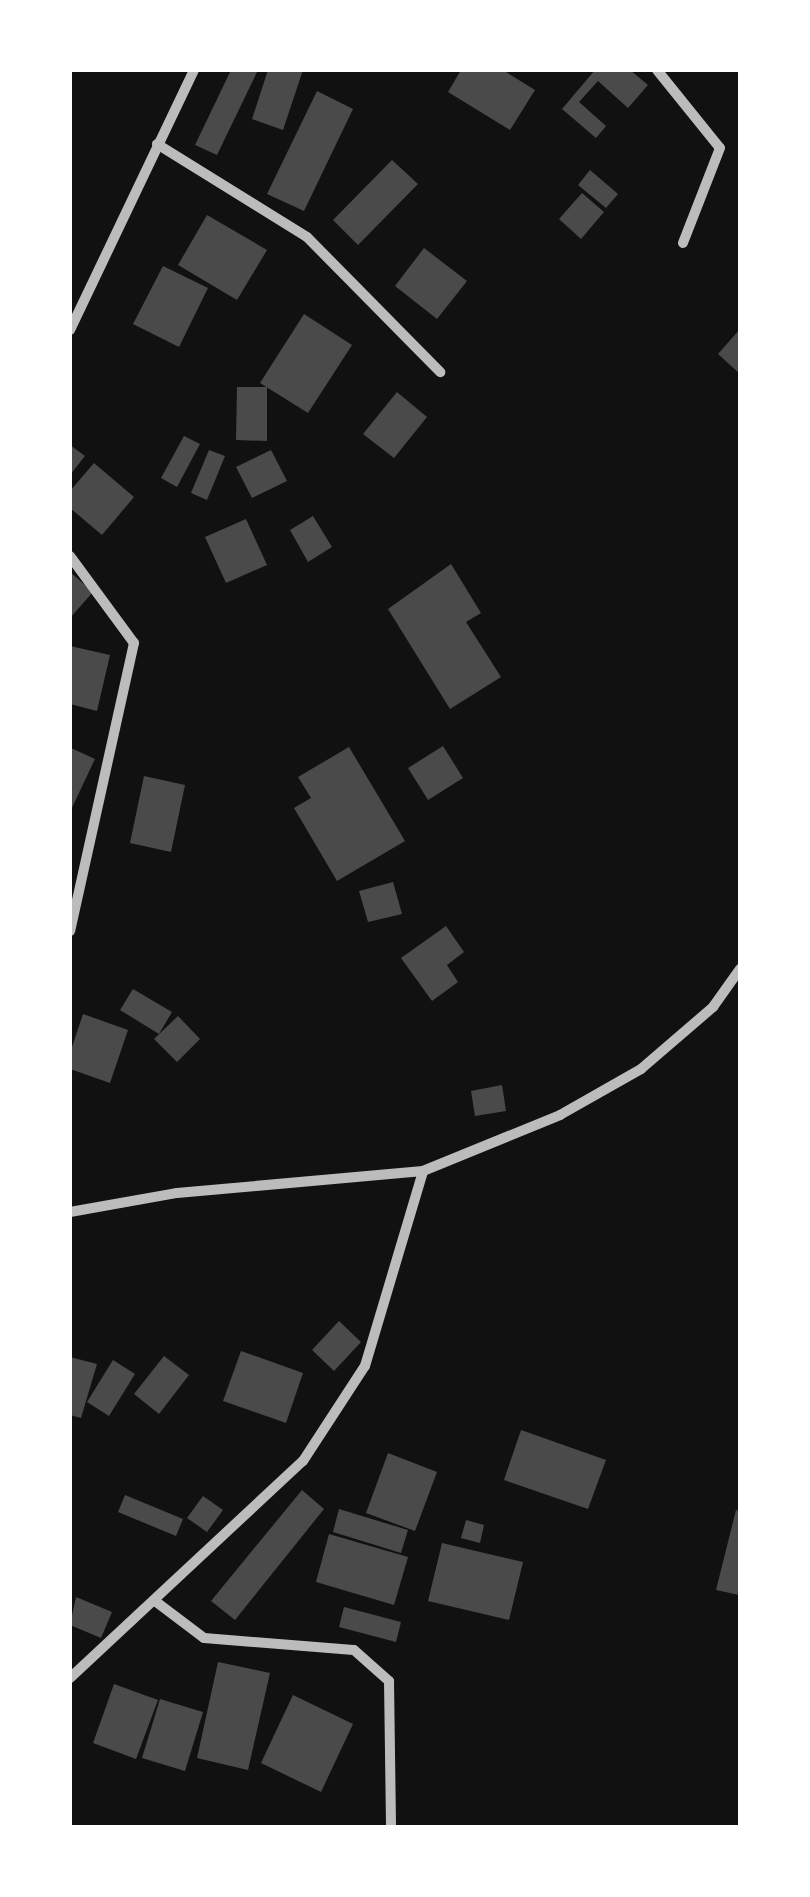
<!DOCTYPE html>
<style>
body{margin:0}
#map{position:relative;width:810px;height:1897px;overflow:hidden;background:#111;font-family:Montserrat,sans-serif}
div>[style]{position:absolute}
.building>*{inset:0;background:#4a4a4a}
.minor>*{height:10px;margin:-5px;padding:0 5px;transform-origin:5px;border-radius:5px;background:#bcbcbc}
span{translate:-50% -50%;white-space:nowrap;text-align:center;line-height:1.15;-webkit-text-stroke:10px #fff;paint-order:stroke}
.frame{position:absolute;inset:0;border:72px solid #fff;pointer-events:none}
</style>
<div id="map">
<div class="building">
<i style="clip-path:polygon(231px 70px,258px 70px,217px 155px,195px 145px)"></i>
<i style="clip-path:polygon(268px 70px,303px 70px,283px 130px,252px 119px)"></i>
<i style="clip-path:polygon(461px 70px,503px 70px,535px 90px,510px 130px,448px 92px)"></i>
<i style="clip-path:polygon(595px 70px,630px 70px,648px 85px,628px 108px,598px 81px,579px 102px,606px 126px,596px 138px,562px 109px)"></i>
<i style="clip-path:polygon(317px 91px,353px 109px,304px 211px,267px 194px)"></i>
<i style="clip-path:polygon(392px 160px,418px 184px,358px 245px,333px 220px)"></i>
<i style="clip-path:polygon(590px 170px,618px 194px,606px 208px,578px 185px)"></i>
<i style="clip-path:polygon(582px 193px,604px 212px,581px 239px,559px 219px)"></i>
<i style="clip-path:polygon(207px 215px,267px 250px,237px 300px,178px 265px)"></i>
<i style="clip-path:polygon(424px 248px,467px 281px,437px 319px,395px 286px)"></i>
<i style="clip-path:polygon(163px 266px,208px 288px,179px 347px,133px 324px)"></i>
<i style="clip-path:polygon(304px 314px,352px 345px,308px 413px,260px 383px)"></i>
<i style="clip-path:polygon(740px 329px,740px 374px,718px 354px)"></i>
<i style="clip-path:polygon(237px 387px,267px 387px,267px 441px,236px 440px)"></i>
<i style="clip-path:polygon(397px 392px,427px 417px,394px 458px,363px 434px)"></i>
<i style="clip-path:polygon(184px 436px,200px 444px,177px 487px,161px 478px)"></i>
<i style="clip-path:polygon(70px 445px,85px 456px,70px 475px)"></i>
<i style="clip-path:polygon(209px 450px,225px 456px,207px 500px,191px 493px)"></i>
<i style="clip-path:polygon(271px 450px,287px 481px,252px 498px,236px 467px)"></i>
<i style="clip-path:polygon(94px 463px,134px 497px,102px 535px,70px 508px,70px 491px)"></i>
<i style="clip-path:polygon(313px 516px,332px 547px,308px 562px,290px 530px)"></i>
<i style="clip-path:polygon(246px 519px,267px 565px,226px 583px,205px 537px)"></i>
<i style="clip-path:polygon(451px 564px,481px 613px,466px 622px,501px 677px,450px 709px,388px 609px)"></i>
<i style="clip-path:polygon(70px 572px,93px 592px,70px 618px)"></i>
<i style="clip-path:polygon(70px 646px,110px 655px,97px 711px,70px 704px)"></i>
<i style="clip-path:polygon(443px 746px,463px 778px,428px 800px,408px 768px)"></i>
<i style="clip-path:polygon(349px 747px,405px 841px,337px 881px,294px 808px,311px 798px,298px 777px)"></i>
<i style="clip-path:polygon(71px 748px,95px 759px,70px 812px,70px 750px)"></i>
<i style="clip-path:polygon(144px 776px,185px 785px,171px 852px,130px 843px)"></i>
<i style="clip-path:polygon(393px 882px,402px 914px,368px 922px,359px 891px)"></i>
<i style="clip-path:polygon(446px 926px,464px 952px,447px 965px,458px 982px,432px 1001px,401px 958px)"></i>
<i style="clip-path:polygon(133px 989px,172px 1012px,159px 1034px,120px 1010px)"></i>
<i style="clip-path:polygon(83px 1014px,128px 1030px,110px 1083px,70px 1069px,70px 1053px)"></i>
<i style="clip-path:polygon(178px 1016px,200px 1039px,177px 1062px,154px 1039px)"></i>
<i style="clip-path:polygon(502px 1085px,506px 1111px,475px 1116px,471px 1091px)"></i>
<i style="clip-path:polygon(339px 1321px,361px 1342px,334px 1371px,312px 1350px)"></i>
<i style="clip-path:polygon(241px 1351px,303px 1373px,286px 1423px,223px 1401px)"></i>
<i style="clip-path:polygon(164px 1356px,189px 1375px,159px 1414px,134px 1394px)"></i>
<i style="clip-path:polygon(70px 1357px,97px 1364px,81px 1418px,70px 1415px)"></i>
<i style="clip-path:polygon(113px 1360px,135px 1374px,109px 1416px,87px 1402px)"></i>
<i style="clip-path:polygon(521px 1430px,606px 1460px,588px 1509px,504px 1480px)"></i>
<i style="clip-path:polygon(388px 1453px,437px 1472px,415px 1531px,366px 1513px)"></i>
<i style="clip-path:polygon(302px 1490px,324px 1509px,235px 1620px,211px 1601px)"></i>
<i style="clip-path:polygon(125px 1495px,183px 1519px,176px 1536px,118px 1512px)"></i>
<i style="clip-path:polygon(203px 1496px,223px 1510px,207px 1532px,187px 1518px)"></i>
<i style="clip-path:polygon(339px 1509px,408px 1530px,401px 1553px,333px 1532px)"></i>
<i style="clip-path:polygon(736px 1510px,740px 1511px,739px 1595px,716px 1590px)"></i>
<i style="clip-path:polygon(466px 1520px,484px 1525px,480px 1543px,461px 1538px)"></i>
<i style="clip-path:polygon(329px 1534px,408px 1557px,394px 1605px,316px 1582px)"></i>
<i style="clip-path:polygon(442px 1543px,523px 1562px,509px 1620px,428px 1601px)"></i>
<i style="clip-path:polygon(76px 1597px,112px 1612px,101px 1638px,70px 1625px)"></i>
<i style="clip-path:polygon(344px 1607px,401px 1622px,396px 1642px,339px 1627px)"></i>
<i style="clip-path:polygon(218px 1662px,270px 1673px,248px 1770px,197px 1758px)"></i>
<i style="clip-path:polygon(114px 1684px,158px 1700px,136px 1759px,93px 1743px)"></i>
<i style="clip-path:polygon(293px 1695px,353px 1724px,321px 1792px,261px 1763px)"></i>
<i style="clip-path:polygon(160px 1699px,203px 1712px,185px 1771px,142px 1758px)"></i>
</div>
<div class="minor">
<i style="left:657px;top:70px;width:100px;rotate:51.1deg"></i>
<i style="left:720px;top:148px;width:102px;rotate:111.3deg"></i>
<i style="left:157px;top:144px;width:176px;rotate:31.8deg"></i>
<i style="left:307px;top:237px;width:190px;rotate:45.4deg"></i>
<i style="left:70px;top:330px;width:288px;rotate:-64.5deg"></i>
<i style="left:70px;top:556px;width:108px;rotate:53.7deg"></i>
<i style="left:134px;top:643px;width:295px;rotate:102.5deg"></i>
<i style="left:70px;top:1212px;width:109px;rotate:-10.1deg"></i>
<i style="left:177px;top:1193px;width:247px;rotate:-5.1deg"></i>
<i style="left:423px;top:1171px;width:148px;rotate:-22.2deg"></i>
<i style="left:560px;top:1115px;width:93px;rotate:-29.6deg"></i>
<i style="left:641px;top:1069px;width:95px;rotate:-40.7deg"></i>
<i style="left:713px;top:1007px;width:47px;rotate:-54.6deg"></i>
<i style="left:155px;top:1601px;width:61px;rotate:37.1deg"></i>
<i style="left:204px;top:1638px;width:150px;rotate:4.6deg"></i>
<i style="left:354px;top:1650px;width:47px;rotate:41.5deg"></i>
<i style="left:389px;top:1681px;width:146px;rotate:89.2deg"></i>
<i style="left:70px;top:1678px;width:318px;rotate:-43deg"></i>
<i style="left:303px;top:1461px;width:113px;rotate:-56.9deg"></i>
<i style="left:365px;top:1366px;width:203px;rotate:-73.4deg"></i>
</div>
<div class="frame"></div>
</div>
